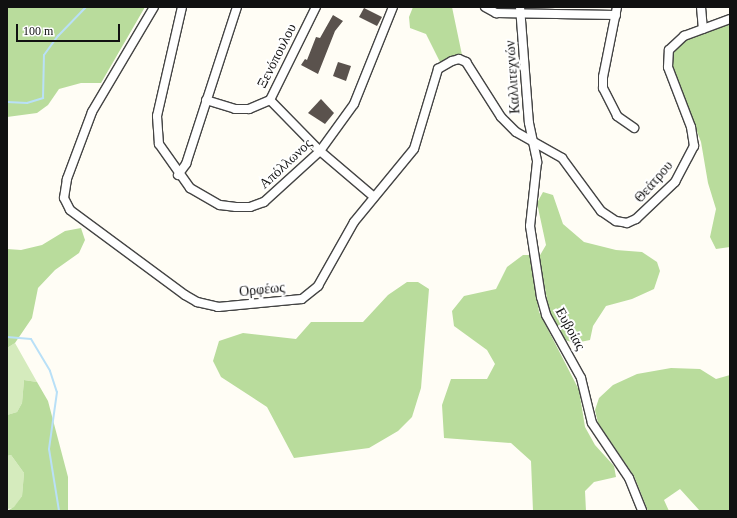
<!DOCTYPE html>
<meta charset="utf-8">
<style>
body{margin:0}
#map{position:relative;width:737px;height:518px;overflow:hidden;background:#fffdf5;font-family:"Times New Roman",serif}
div>[style]{position:absolute}
.green>*{inset:0;background:#d5ebbd}
.forest>*{inset:0;background:#b9dc9c}
.stream>*{height:2px;margin:-1px;padding:0 1px;transform-origin:1px;border-radius:1px;background:#b9e0f7}
.building>*{inset:0;background:#5a524d}
.roads{filter:drop-shadow(1px 0 #444) drop-shadow(-1px 0 #444) drop-shadow(0 1px #444) drop-shadow(0 -1px #444)}
.minor>*{height:8px;margin:-4px;padding:0 4px;transform-origin:4px;border-radius:4px;background:#fff}
span{translate:-50% -50%;white-space:nowrap;text-align:center;line-height:1.15;-webkit-text-stroke:4px #fff;paint-order:stroke}
.street-label{font-size:14px;color:#111}
.frame{position:absolute;inset:0;border:8px solid #111;pointer-events:none}
.scale{position:absolute;left:16px;top:24px;width:104px;height:18px;box-sizing:border-box;border:2px solid #111;border-top:0;padding-left:5px;font-size:12px;line-height:14px;white-space:nowrap;color:#111;-webkit-text-stroke:3px #fff;paint-order:stroke}
</style>
<div id="map">
<div class="green">
<i style="clip-path:polygon(15px 343px,37px 382px,24px 380px,22px 403px,17px 412px,7px 415px,7px 348px)"></i>
<i style="clip-path:polygon(11px 455px,24px 473px,22px 496px,14px 508px,7px 509px,7px 456px)"></i>
</div>
<div class="forest">
<i style="clip-path:polygon(7px 7px,145px 7px,101px 83px,81px 83px,59px 89px,48px 105px,37px 113px,7px 117px)"></i>
<i style="clip-path:polygon(413px 7px,452px 7px,462px 55px,440px 62px,426px 34px,410px 28px,409px 17px)"></i>
<i style="clip-path:polygon(730px 22px,730px 247px,716px 249px,710px 237px,716px 209px,708px 183px,701px 142px,672px 65px,673px 54px,685px 39px)"></i>
<i style="clip-path:polygon(543px 192px,553px 195px,563px 224px,584px 242px,616px 250px,642px 252px,657px 262px,660px 271px,654px 289px,632px 299px,606px 306px,593px 326px,590px 340px,575px 343px,565px 340px,550px 315px,539px 257px,546px 245px,537px 203px)"></i>
<i style="clip-path:polygon(81px 228px,85px 240px,79px 253px,55px 270px,38px 288px,32px 318px,15px 343px,7px 348px,7px 249px,21px 250px,42px 245px,65px 231px)"></i>
<i style="clip-path:polygon(523px 255px,530px 255px,539px 312px,579px 390px,585px 427px,595px 445px,614px 466px,616px 477px,594px 482px,585px 491px,586px 511px,533px 511px,531px 461px,511px 443px,444px 438px,442px 405px,451px 379px,487px 379px,495px 364px,487px 350px,454px 326px,452px 311px,464px 296px,496px 289px,507px 267px)"></i>
<i style="clip-path:polygon(407px 282px,418px 282px,429px 289px,421px 388px,412px 417px,398px 431px,369px 448px,294px 458px,267px 407px,221px 377px,213px 361px,219px 341px,243px 333px,296px 339px,311px 322px,363px 322px,388px 295px)"></i>
<i style="clip-path:polygon(671px 368px,700px 369px,716px 379px,730px 375px,730px 511px,700px 511px,680px 489px,664px 500px,669px 511px,648px 511px,634px 476px,598px 423px,595px 410px,599px 398px,613px 385px,637px 374px)"></i>
<i style="clip-path:polygon(24px 380px,37px 382px,48px 401px,68px 477px,68px 511px,7px 511px,14px 507px,22px 496px,24px 473px,11px 455px,7px 456px,7px 415px,17px 412px,22px 403px)"></i>
</div>
<div class="stream">
<i style="left:7px;top:102px;width:20px;rotate:3deg"></i>
<i style="left:27px;top:103px;width:17px;rotate:-17deg"></i>
<i style="left:43px;top:98px;width:43px;rotate:-88.7deg"></i>
<i style="left:44px;top:55px;width:24px;rotate:-54deg"></i>
<i style="left:58px;top:36px;width:40px;rotate:-46deg"></i>
<i style="left:7px;top:337px;width:24px;rotate:5deg"></i>
<i style="left:31px;top:339px;width:37px;rotate:59deg"></i>
<i style="left:50px;top:371px;width:22px;rotate:72deg"></i>
<i style="left:57px;top:392px;width:58px;rotate:98deg"></i>
<i style="left:49px;top:449px;width:63px;rotate:80.8deg"></i>
</div>
<div class="building">
<i style="clip-path:polygon(364px 8px,382px 17px,377px 26px,359px 17px)"></i>
<i style="clip-path:polygon(333px 15px,343px 21px,335px 31px,318px 74px,301px 65px,305px 59px,307px 60px,316px 37px,320px 38px)"></i>
<i style="clip-path:polygon(338px 62px,351px 66px,346px 81px,333px 76px)"></i>
<i style="clip-path:polygon(321px 99px,334px 113px,325px 124px,308px 113px)"></i>
</div>
<div class="roads">
<div class="minor">
<i style="left:154px;top:7px;width:122px;rotate:120.6deg"></i>
<i style="left:92px;top:112px;width:72px;rotate:110.5deg"></i>
<i style="left:67px;top:179px;width:19px;rotate:99deg"></i>
<i style="left:64px;top:198px;width:13px;rotate:63deg"></i>
<i style="left:70px;top:210px;width:143px;rotate:36.5deg"></i>
<i style="left:185px;top:295px;width:14px;rotate:30deg"></i>
<i style="left:197px;top:302px;width:22px;rotate:13deg"></i>
<i style="left:218px;top:307px;width:84px;rotate:-5.4deg"></i>
<i style="left:302px;top:299px;width:21px;rotate:-39deg"></i>
<i style="left:318px;top:286px;width:73px;rotate:-60.6deg"></i>
<i style="left:354px;top:222px;width:94px;rotate:-50.6deg"></i>
<i style="left:414px;top:149px;width:84px;rotate:-73.3deg"></i>
<i style="left:438px;top:69px;width:16px;rotate:-30deg"></i>
<i style="left:452px;top:61px;width:7px;rotate:-16deg"></i>
<i style="left:459px;top:59px;width:8px;rotate:23deg"></i>
<i style="left:466px;top:62px;width:65px;rotate:57.5deg"></i>
<i style="left:501px;top:117px;width:21px;rotate:45deg"></i>
<i style="left:516px;top:132px;width:53px;rotate:29.5deg"></i>
<i style="left:562px;top:158px;width:66px;rotate:53.7deg"></i>
<i style="left:601px;top:211px;width:18px;rotate:34deg"></i>
<i style="left:616px;top:221px;width:11px;rotate:10deg"></i>
<i style="left:627px;top:223px;width:10px;rotate:-24deg"></i>
<i style="left:636px;top:219px;width:54px;rotate:-43.5deg"></i>
<i style="left:675px;top:182px;width:41px;rotate:-62.2deg"></i>
<i style="left:694px;top:146px;width:19px;rotate:-99deg"></i>
<i style="left:691px;top:127px;width:64px;rotate:-111deg"></i>
<i style="left:668px;top:67px;width:17px;rotate:-87deg"></i>
<i style="left:669px;top:50px;width:21px;rotate:-43deg"></i>
<i style="left:684px;top:36px;width:49px;rotate:-20.3deg"></i>
<i style="left:182px;top:7px;width:112px;rotate:102.9deg"></i>
<i style="left:157px;top:116px;width:28px;rotate:86deg"></i>
<i style="left:159px;top:144px;width:54px;rotate:54.8deg"></i>
<i style="left:190px;top:188px;width:34px;rotate:30deg"></i>
<i style="left:220px;top:205px;width:16px;rotate:7deg"></i>
<i style="left:236px;top:207px;width:14px"></i>
<i style="left:250px;top:207px;width:15px;rotate:-20deg"></i>
<i style="left:264px;top:202px;width:76px;rotate:-42.3deg"></i>
<i style="left:320px;top:151px;width:58px;rotate:-54.1deg"></i>
<i style="left:354px;top:104px;width:105px;rotate:-68.1deg"></i>
<i style="left:485px;top:7px;width:13px;rotate:29deg"></i>
<i style="left:496px;top:13px;width:120px;rotate:1deg"></i>
<i style="left:520px;top:7px;width:116px;rotate:85.6deg"></i>
<i style="left:529px;top:123px;width:40px;rotate:78deg"></i>
<i style="left:537px;top:162px;width:64px;rotate:96.2deg"></i>
<i style="left:530px;top:226px;width:72px;rotate:81.2deg"></i>
<i style="left:541px;top:297px;width:19px;rotate:74deg"></i>
<i style="left:546px;top:315px;width:72px;rotate:60.9deg"></i>
<i style="left:581px;top:378px;width:46px;rotate:76.3deg"></i>
<i style="left:592px;top:423px;width:66px;rotate:56.1deg"></i>
<i style="left:629px;top:478px;width:35px;rotate:68deg"></i>
<i style="left:617px;top:7px;width:71px;rotate:101.3deg"></i>
<i style="left:603px;top:77px;width:11px;rotate:90deg"></i>
<i style="left:603px;top:88px;width:31px;rotate:63deg"></i>
<i style="left:617px;top:116px;width:21px;rotate:35deg"></i>
<i style="left:701px;top:7px;width:22px;rotate:85deg"></i>
<i style="left:206px;top:100px;width:30px;rotate:17deg"></i>
<i style="left:235px;top:109px;width:14px"></i>
<i style="left:249px;top:109px;width:23px;rotate:-23deg"></i>
<i style="left:270px;top:100px;width:104px;rotate:-63.7deg"></i>
<i style="left:270px;top:100px;width:71px;rotate:45.6deg"></i>
<i style="left:320px;top:151px;width:71px;rotate:40.4deg"></i>
<i style="left:178px;top:175px;width:14px;rotate:-54deg"></i>
<i style="left:186px;top:164px;width:165px;rotate:-72deg"></i>
</div>
</div>
<div class="street-label">
<span style="left:277px;top:56px;rotate:-63deg">Ξενόπουλου</span>
<span style="left:513px;top:77px;rotate:-94deg">Καλλιτεχνών</span>
<span style="left:286px;top:164px;rotate:-43deg">Απόλλωνος</span>
<span style="left:654px;top:182px;rotate:-49deg">Θεάτρου</span>
<span style="left:262px;top:290px;rotate:-6deg">Ορφέως</span>
<span style="left:570px;top:329px;rotate:61deg">Ευβοίας</span>
</div>
<div class="frame"></div>
<div class="scale">100 m</div>
</div>
